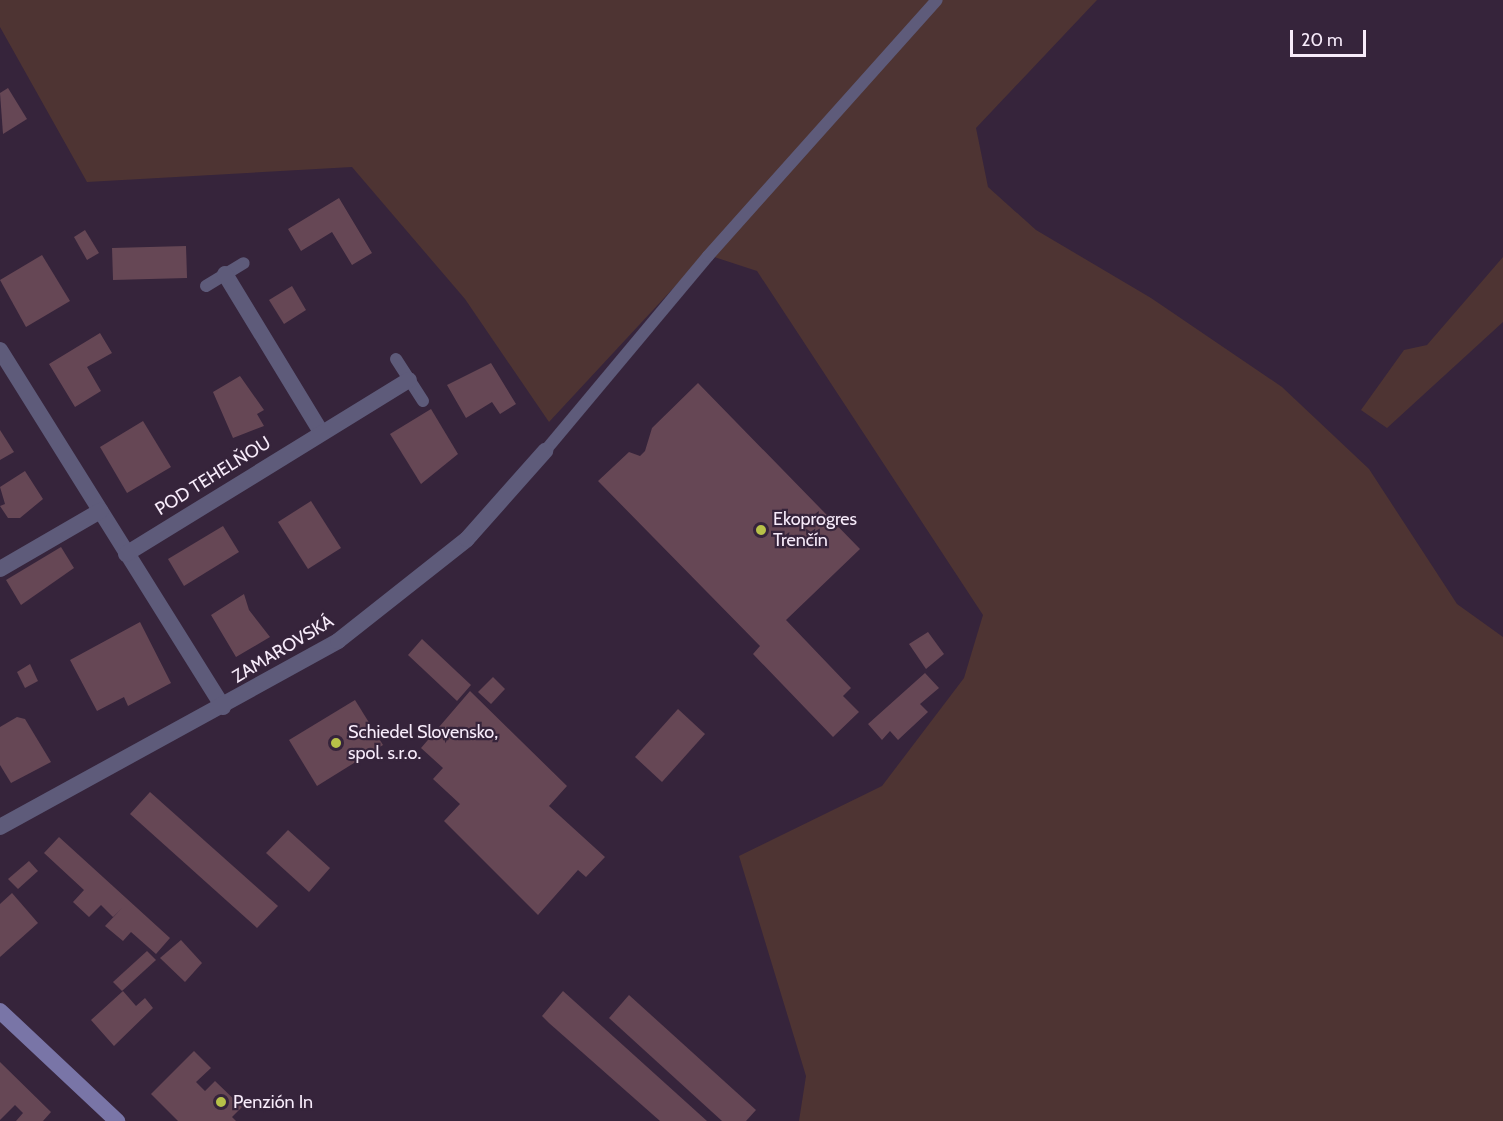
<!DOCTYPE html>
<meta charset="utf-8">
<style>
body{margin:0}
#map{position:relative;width:1503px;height:1121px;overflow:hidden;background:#36243b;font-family:Cabin,sans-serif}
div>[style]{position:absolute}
.green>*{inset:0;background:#4e3433}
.building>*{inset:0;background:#664755}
.service>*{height:12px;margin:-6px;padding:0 6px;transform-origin:6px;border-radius:6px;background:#5e5b7a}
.minor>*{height:16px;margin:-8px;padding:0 8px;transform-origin:8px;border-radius:8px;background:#5e5b7a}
.secondary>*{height:16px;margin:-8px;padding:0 8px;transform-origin:8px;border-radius:8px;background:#7975a7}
.dots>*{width:16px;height:16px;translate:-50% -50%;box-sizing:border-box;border:3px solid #36243b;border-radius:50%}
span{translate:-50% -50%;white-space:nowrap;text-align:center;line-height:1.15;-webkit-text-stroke:4.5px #36243b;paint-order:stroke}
.street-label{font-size:18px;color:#f7ebfa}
.poi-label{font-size:18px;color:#f7ebfa}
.left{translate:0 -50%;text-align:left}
.scale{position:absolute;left:1290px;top:30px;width:76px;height:27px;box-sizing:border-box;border:3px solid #f7ebfa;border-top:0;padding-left:8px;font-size:18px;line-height:21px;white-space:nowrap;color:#f7ebfa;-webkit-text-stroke:4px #36243b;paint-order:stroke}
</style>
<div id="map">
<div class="green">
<i style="clip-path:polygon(0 0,1097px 0,976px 128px,988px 187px,1036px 230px,1151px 298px,1282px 387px,1369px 469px,1457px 604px,1503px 637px,1503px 1121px,799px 1121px,806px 1076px,739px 856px,882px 786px,964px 678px,983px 615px,757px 271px,705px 254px,549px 422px,465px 299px,352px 167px,87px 182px,0 27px)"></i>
<i style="clip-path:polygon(1503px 257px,1503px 322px,1387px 428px,1361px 410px,1404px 350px,1427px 345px)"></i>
</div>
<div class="building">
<i style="clip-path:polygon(8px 88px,27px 119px,3px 134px,0 93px)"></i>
<i style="clip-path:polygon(339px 198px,372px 253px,352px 265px,332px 232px,301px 251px,288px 229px)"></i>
<i style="clip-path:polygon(85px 230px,99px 253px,87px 260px,74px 237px)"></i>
<i style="clip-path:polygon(186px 246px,187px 278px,113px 280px,112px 248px)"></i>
<i style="clip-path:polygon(42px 255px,70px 301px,26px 327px,0 280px)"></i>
<i style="clip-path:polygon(292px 286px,306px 310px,284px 324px,269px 300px)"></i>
<i style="clip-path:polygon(100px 333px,112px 353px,87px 367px,101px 391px,75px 407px,49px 364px)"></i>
<i style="clip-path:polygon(491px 363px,516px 404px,500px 414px,492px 402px,466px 418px,447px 385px)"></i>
<i style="clip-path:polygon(240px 376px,264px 410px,257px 414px,264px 426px,233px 438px,213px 392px)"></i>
<i style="clip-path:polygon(698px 383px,860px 549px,786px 620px,851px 688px,843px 696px,859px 712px,833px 737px,753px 654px,760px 646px,598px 481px,629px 452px,640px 456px,645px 451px,652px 428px)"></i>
<i style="clip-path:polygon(431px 409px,458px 454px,421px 484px,390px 434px)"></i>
<i style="clip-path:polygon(143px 421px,171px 467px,127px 493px,100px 447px)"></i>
<i style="clip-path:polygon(0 430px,14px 452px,0 460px)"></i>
<i style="clip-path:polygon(25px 471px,43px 499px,20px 518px,8px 518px,0 506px,5px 504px,0 487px)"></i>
<i style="clip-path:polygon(311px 501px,341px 548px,308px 569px,278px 522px)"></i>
<i style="clip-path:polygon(223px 526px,239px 552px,184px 586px,168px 559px)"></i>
<i style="clip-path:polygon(61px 547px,74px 568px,21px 605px,6px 580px)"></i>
<i style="clip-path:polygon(244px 594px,249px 610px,270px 637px,236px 657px,211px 615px)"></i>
<i style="clip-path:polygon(140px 622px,171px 683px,128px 706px,124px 697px,97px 711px,70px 660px)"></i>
<i style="clip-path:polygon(928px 632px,944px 654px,926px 669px,909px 644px)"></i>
<i style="clip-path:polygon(422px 639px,471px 685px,457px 701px,408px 655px)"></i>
<i style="clip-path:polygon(30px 664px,38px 681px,25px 688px,17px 672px)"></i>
<i style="clip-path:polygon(925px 673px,939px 688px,920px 704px,928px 712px,898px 740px,890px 731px,882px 740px,868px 724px)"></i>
<i style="clip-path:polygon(493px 677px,505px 689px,491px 704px,478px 692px)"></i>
<i style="clip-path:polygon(470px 691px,567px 786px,549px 806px,605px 857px,586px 877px,578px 870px,538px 915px,444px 821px,460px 804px,433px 779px,443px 768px,421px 748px)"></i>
<i style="clip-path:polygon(355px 700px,383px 745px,317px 786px,289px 740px)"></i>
<i style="clip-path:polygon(678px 709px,705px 734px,662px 782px,635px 757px)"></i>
<i style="clip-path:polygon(17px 717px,25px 719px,51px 762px,11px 783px,0 765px,0 727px)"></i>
<i style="clip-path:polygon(150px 792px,278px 906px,257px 928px,130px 814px)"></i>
<i style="clip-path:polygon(288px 830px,330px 868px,309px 892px,266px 853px)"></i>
<i style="clip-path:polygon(59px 837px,170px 938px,156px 954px,131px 932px,123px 941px,105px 926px,122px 908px,113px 917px,101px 905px,89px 917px,73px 902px,84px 890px,44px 853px)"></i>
<i style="clip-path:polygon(29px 861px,38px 871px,18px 889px,8px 879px)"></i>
<i style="clip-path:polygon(12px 893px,38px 923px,0 957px,0 904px)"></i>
<i style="clip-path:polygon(181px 940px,202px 963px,185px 982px,160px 958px)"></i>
<i style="clip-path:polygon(147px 951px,156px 960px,122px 991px,113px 982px)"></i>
<i style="clip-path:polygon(123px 991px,136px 1006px,145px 998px,153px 1008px,114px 1046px,91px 1020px)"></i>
<i style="clip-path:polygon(563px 991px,707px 1121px,660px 1121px,549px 1023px,542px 1016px)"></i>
<i style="clip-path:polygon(629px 995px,756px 1110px,746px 1121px,722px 1121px,609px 1018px)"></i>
<i style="clip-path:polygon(194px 1051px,211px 1068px,196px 1082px,205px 1091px,215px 1081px,242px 1107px,232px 1117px,236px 1121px,178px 1121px,151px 1094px)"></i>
<i style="clip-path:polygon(0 1062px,51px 1112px,43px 1121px,16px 1121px,23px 1113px,15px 1105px,0 1120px)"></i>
</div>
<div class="service">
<i style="left:206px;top:286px;width:44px;rotate:-31.2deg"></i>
<i style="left:396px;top:359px;width:50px;rotate:57.3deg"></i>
<i style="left:545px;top:451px;width:254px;rotate:-50.1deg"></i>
<i style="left:708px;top:256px;width:343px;rotate:-48.2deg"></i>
</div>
<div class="minor">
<i style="left:225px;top:274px;width:185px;rotate:58.7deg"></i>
<i style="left:0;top:350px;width:421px;rotate:58deg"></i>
<i style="left:126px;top:554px;width:332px;rotate:-31.6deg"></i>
<i style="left:0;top:569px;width:116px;rotate:-30.1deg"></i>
<i style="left:0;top:827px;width:386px;rotate:-28.8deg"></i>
<i style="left:338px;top:641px;width:164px;rotate:-38.3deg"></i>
<i style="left:467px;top:539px;width:118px;rotate:-48.4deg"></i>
</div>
<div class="secondary">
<i style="left:0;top:1011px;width:161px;rotate:43.2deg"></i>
</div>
<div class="dots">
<i style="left:761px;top:530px;background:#b7c148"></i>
<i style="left:336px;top:743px;background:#b7c148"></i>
<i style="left:221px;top:1102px;background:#b7c148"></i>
</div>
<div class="street-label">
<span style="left:213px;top:476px;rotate:-32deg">POD TEHELŇOU</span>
<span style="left:283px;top:649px;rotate:-31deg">ZAMAROVSKÁ</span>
</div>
<div class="poi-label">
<span class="left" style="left:773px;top:530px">Ekoprogres<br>Trenčín</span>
<span class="left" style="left:348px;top:743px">Schiedel Slovensko,<br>spol. s.r.o.</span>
<span class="left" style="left:233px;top:1102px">Penzión In</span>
</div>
<div class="scale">20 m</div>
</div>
